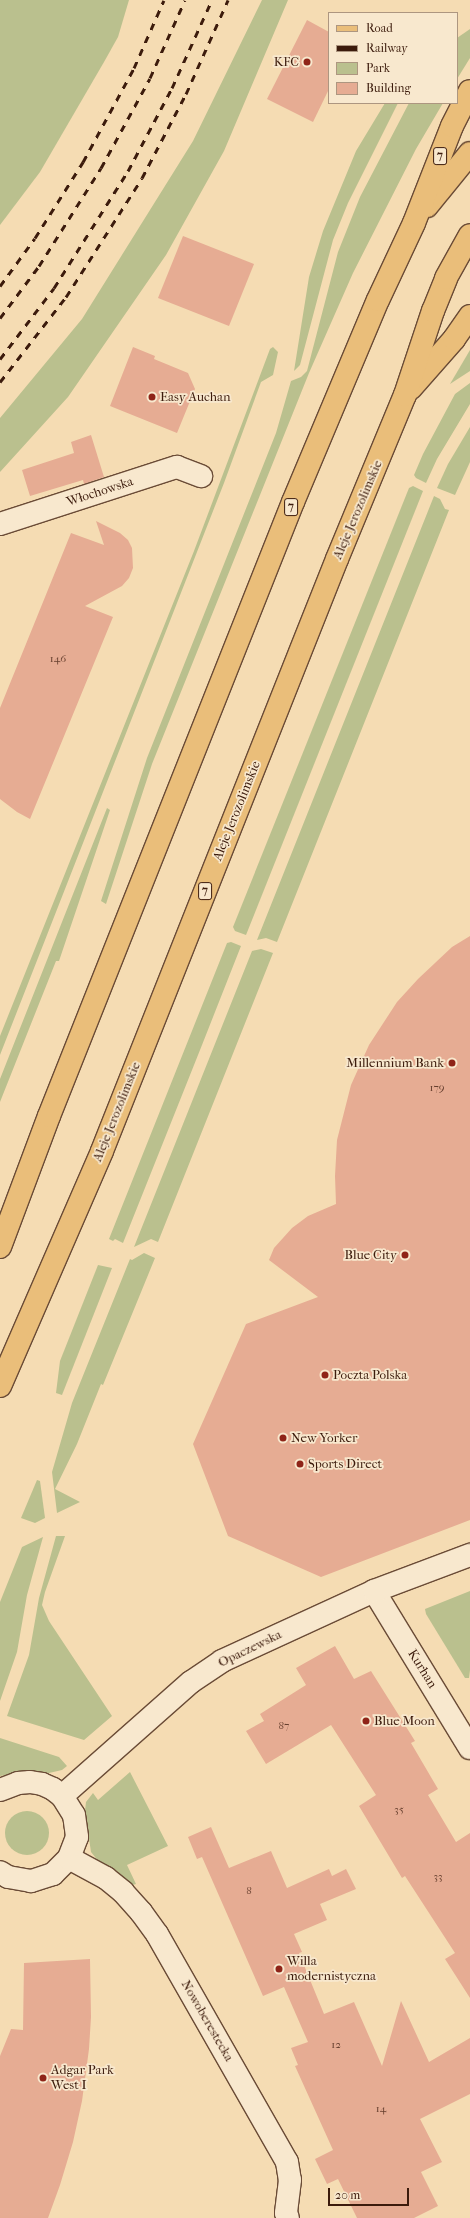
<!DOCTYPE html>
<meta charset="utf-8">
<style>
body{margin:0}
#map{position:relative;width:470px;height:2218px;overflow:hidden;background:#f5dcb3;font-family:"IM FELL French Canon",serif}
div>[style]{position:absolute}
.green>*{inset:0;background:#bac08e}
.round{border-radius:50%}
.building>*{inset:0;background:#e6ac93}
.roads{filter:drop-shadow(1px 0 #6a4b36) drop-shadow(-1px 0 #6a4b36) drop-shadow(0 1px #6a4b36) drop-shadow(0 -1px #6a4b36)}
.minor>*{height:22px;margin:-11px;padding:0 11px;transform-origin:11px;border-radius:11px;background:#f8e8ce}
.major>*{height:22px;margin:-11px;padding:0 11px;transform-origin:11px;border-radius:11px;background:#eabe7a}
.rail>*{height:3px;margin-top:-1.5px;transform-origin:0;background:repeating-linear-gradient(90deg,#3c1b0c 0 7px,transparent 0 14px)}
.dots>*{width:11px;height:11px;translate:-50% -50%;box-sizing:border-box;border:2px solid #f8e8ce;border-radius:50%}
span{translate:-50% -50%;white-space:nowrap;text-align:center;line-height:1.15;-webkit-text-stroke:3.5px #f8e8ce;paint-order:stroke}
.number-label{font-size:11px;color:#663f2e}
.number-label span{-webkit-text-stroke-width:0}
.shield-label span{padding:1px 3px;background:#f8e8ce;border:1px solid;border-radius:3px;-webkit-text-stroke-width:0}
.shield-label{font-size:12px;color:#3c1b0c;font-weight:700}
.poi-label{font-size:13px;color:#3c1b0c}
.right{translate:-100% -50%;text-align:right}
.left{translate:0 -50%;text-align:left}
.street-label{font-size:13px;color:#3c1b0c}
.legend{position:absolute;left:328px;top:12px;width:130px;height:92px;box-sizing:border-box;background:#f8e8ce;border:1px solid #ad9680;margin:0;padding:5px 7px;list-style:none;font-size:12px;color:#3c1b0c}
.legend li{display:flex;align-items:center;gap:8px;height:20px}
.legend b{width:20px;border:1px solid #ad9680}
.scale{position:absolute;left:328px;top:2188px;width:81px;height:18px;box-sizing:border-box;border:2px solid #3c1b0c;border-top:0;padding-left:5px;font-size:12px;line-height:14px;white-space:nowrap;color:#3c1b0c;-webkit-text-stroke:3px #f8e8ce;paint-order:stroke}
</style>
<div id="map">
<div class="green">
<i style="clip-path:polygon(0 0,129px 0,118px 37px,104px 62px,40px 172px,0 225px)"></i>
<i style="clip-path:polygon(262px 0,288px 0,224px 151px,166px 255px,68px 397px,0 472px,0 418px,82px 319px,193px 141px)"></i>
<i style="clip-path:polygon(470px 29px,470px 58px,457px 79px,457px 38px)"></i>
<i style="clip-path:polygon(385px 103px,398px 103px,348px 203px,333px 240px,300px 365px,294px 371px,309px 277px,323px 231px,356px 151px)"></i>
<i style="clip-path:polygon(409px 103px,443px 103px,416px 149px,353px 273px,309px 373px,152px 764px,106px 904px,101px 901px,147px 758px,276px 433px,291px 381px,301px 377px,307px 371px,338px 252px,360px 197px)"></i>
<i style="clip-path:polygon(273px 347px,278px 352px,273px 375px,261px 382px,224px 483px,0 1055px,0 1036px,194px 551px,270px 349px)"></i>
<i style="clip-path:polygon(470px 350px,470px 371px,450px 384px)"></i>
<i style="clip-path:polygon(470px 383px,470px 404px,437px 459px,426px 483px,416px 478px,414px 475px,423px 454px,455px 394px)"></i>
<i style="clip-path:polygon(470px 427px,470px 462px,455px 495px,437px 488px,448px 464px)"></i>
<i style="clip-path:polygon(413px 486px,423px 491px,246px 935px,235px 931px,233px 927px,409px 488px)"></i>
<i style="clip-path:polygon(434px 496px,440px 499px,445px 509px,449px 510px,277px 942px,266px 938px,257px 940px)"></i>
<i style="clip-path:polygon(107px 808px,110px 810px,59px 961px,56px 961px,0 1102px,0 1079px)"></i>
<i style="clip-path:polygon(231px 942px,241px 946px,202px 1045px,123px 1243px,115px 1239px,113px 1241px,109px 1239px,227px 943px)"></i>
<i style="clip-path:polygon(261px 949px,273px 953px,158px 1242px,151px 1239px,134px 1247px,252px 951px)"></i>
<i style="clip-path:polygon(144px 1253px,155px 1258px,103px 1385px,101px 1384px,77px 1444px,55px 1489px,80px 1502px,57px 1513px,52px 1472px,72px 1403px,130px 1259px,132px 1260px)"></i>
<i style="clip-path:polygon(98px 1265px,112px 1268px,62px 1395px,56px 1393px,60px 1361px)"></i>
<i style="clip-path:polygon(37px 1480px,40px 1481px,45px 1518px,35px 1523px,21px 1518px)"></i>
<i style="clip-path:polygon(56px 1536px,65px 1536px,45px 1592px,42px 1605px,49px 1621px,112px 1716px,84px 1740px,7px 1716px,29px 1655px,39px 1598px)"></i>
<i style="clip-path:polygon(43px 1537px,27px 1595px,17px 1652px,0 1701px,0 1602px,22px 1547px)"></i>
<i style="clip-path:polygon(470px 1591px,470px 1670px,469px 1678px,465px 1678px,426px 1614px,425px 1609px)"></i>
<i style="clip-path:polygon(0 1738px,59px 1757px,67px 1766px,62px 1770px,49px 1773px,28px 1771px,0 1776px)"></i>
<i style="clip-path:polygon(130px 1772px,168px 1846px,127px 1865px,136px 1884px,129px 1886px,99px 1862px,91px 1852px,85px 1811px,86px 1802px,93px 1793px,98px 1800px)"></i>
<i class="round" style="left:5px;top:1811px;width:44px;height:44px"></i>
</div>
<div class="building">
<i style="clip-path:polygon(307px 20px,329px 32px,329px 89px,313px 122px,267px 99px)"></i>
<i style="clip-path:polygon(183px 236px,254px 264px,229px 326px,158px 298px)"></i>
<i style="clip-path:polygon(133px 347px,155px 356px,154px 359px,188px 373px,195px 389px,177px 433px,110px 406px)"></i>
<i style="clip-path:polygon(91px 435px,104px 477px,84px 484px,83px 480px,30px 496px,22px 470px,74px 453px,71px 442px)"></i>
<i style="clip-path:polygon(96px 521px,120px 533px,128px 540px,132px 548px,133px 568px,129px 578px,122px 586px,85px 606px,113px 617px,30px 819px,17px 812px,0 799px,0 708px,71px 533px,104px 545px)"></i>
<i style="clip-path:polygon(470px 936px,470px 1520px,321px 1577px,228px 1536px,193px 1444px,246px 1324px,318px 1297px,269px 1260px,274px 1248px,292px 1228px,308px 1216px,336px 1204px,335px 1176px,337px 1140px,351px 1085px,369px 1045px,397px 1002px,418px 979px,452px 947px)"></i>
<i style="clip-path:polygon(335px 1646px,354px 1679px,371px 1671px,415px 1741px,411px 1743px,438px 1789px,428px 1795px,456px 1842px,470px 1833px,470px 1998px,445px 1959px,455px 1953px,405px 1876px,402px 1878px,359px 1806px,376px 1795px,331px 1725px,266px 1764px,246px 1731px,264px 1721px,260px 1714px,306px 1685px,296px 1668px)"></i>
<i style="clip-path:polygon(211px 1827px,229px 1868px,271px 1851px,287px 1888px,329px 1869px,332px 1876px,346px 1869px,356px 1889px,320px 1904px,327px 1920px,294px 1934px,302px 1952px,299px 1953px,324px 2014px,354px 2002px,382px 2066px,401px 2001px,429px 2062px,470px 2038px,470px 2094px,420px 2119px,442px 2162px,421px 2172px,438px 2206px,414px 2218px,357px 2218px,338px 2179px,327px 2184px,315px 2159px,333px 2150px,295px 2066px,298px 2065px,291px 2048px,308px 2042px,284px 1987px,263px 1996px,202px 1857px,197px 1859px,188px 1837px)"></i>
<i style="clip-path:polygon(90px 1959px,91px 2017px,89px 2049px,82px 2101px,73px 2142px,60px 2185px,48px 2218px,0 2218px,0 2056px,11px 2029px,23px 2030px,24px 1963px)"></i>
</div>
<div class="roads">
<div class="minor">
<i style="left:0;top:524px;width:186px;rotate:-17.9deg"></i>
<i style="left:177px;top:467px;width:26px;rotate:21deg"></i>
<i style="left:374px;top:1591px;width:184px;rotate:58.6deg"></i>
<i style="left:0;top:1790px;width:19px;rotate:-21deg"></i>
<i style="left:18px;top:1783px;width:12px;rotate:-5deg"></i>
<i style="left:30px;top:1782px;width:12px;rotate:9deg"></i>
<i style="left:42px;top:1784px;width:12px;rotate:24deg"></i>
<i style="left:53px;top:1789px;width:11px;rotate:38deg"></i>
<i style="left:62px;top:1796px;width:22px;rotate:58deg"></i>
<i style="left:74px;top:1815px;width:22px;rotate:82deg"></i>
<i style="left:77px;top:1837px;width:22px;rotate:111deg"></i>
<i style="left:69px;top:1858px;width:23px;rotate:135deg"></i>
<i style="left:53px;top:1874px;width:23px;rotate:162deg"></i>
<i style="left:31px;top:1881px;width:23px;rotate:-170deg"></i>
<i style="left:8px;top:1877px;width:9px;rotate:-148deg"></i>
<i style="left:62px;top:1796px;width:172px;rotate:-41.5deg"></i>
<i style="left:191px;top:1682px;width:37px;rotate:-34deg"></i>
<i style="left:222px;top:1661px;width:167px;rotate:-24.7deg"></i>
<i style="left:374px;top:1591px;width:103px;rotate:-20.6deg"></i>
<i style="left:69px;top:1858px;width:42px;rotate:28.4deg"></i>
<i style="left:106px;top:1878px;width:22px;rotate:39deg"></i>
<i style="left:123px;top:1892px;width:27px;rotate:48deg"></i>
<i style="left:141px;top:1912px;width:27px;rotate:54deg"></i>
<i style="left:157px;top:1934px;width:262px;rotate:60.3deg"></i>
<i style="left:287px;top:2162px;width:18px;rotate:81deg"></i>
<i style="left:290px;top:2180px;width:33px;rotate:97deg"></i>
<i style="left:286px;top:2213px;width:5px;rotate:68deg"></i>
</div>
<div class="major">
<i style="left:427px;top:206px;width:68px;rotate:-50.9deg"></i>
<i style="left:411px;top:388px;width:65px;rotate:-48.7deg"></i>
<i style="left:454px;top:339px;width:28px;rotate:-55deg"></i>
<i style="left:0;top:1247px;width:140px;rotate:-69.5deg"></i>
<i style="left:49px;top:1116px;width:661px;rotate:-68.33deg"></i>
<i style="left:293px;top:502px;width:219px;rotate:-67.2deg"></i>
<i style="left:378px;top:300px;width:85px;rotate:-64.9deg"></i>
<i style="left:414px;top:223px;width:104px;rotate:-68.6deg"></i>
<i style="left:452px;top:126px;width:39px;rotate:-63deg"></i>
<i style="left:0;top:1386px;width:256px;rotate:-66.5deg"></i>
<i style="left:102px;top:1151px;width:637px;rotate:-68.35deg"></i>
<i style="left:337px;top:559px;width:178px;rotate:-67.5deg"></i>
<i style="left:405px;top:395px;width:89px;rotate:-71.6deg"></i>
<i style="left:433px;top:311px;width:35px;rotate:-68deg"></i>
<i style="left:446px;top:278px;width:49px;rotate:-60.8deg"></i>
</div>
</div>
<div class="rail">
<i style="left:0;top:286px;width:59px;rotate:-53.9deg"></i>
<i style="left:35px;top:238px;width:90px;rotate:-57.7deg"></i>
<i style="left:83px;top:162px;width:107px;rotate:-61.5deg"></i>
<i style="left:134px;top:68px;width:74px;rotate:-66.2deg"></i>
<i style="left:0;top:318px;width:65px;rotate:-53.1deg"></i>
<i style="left:39px;top:266px;width:116px;rotate:-57.7deg"></i>
<i style="left:101px;top:168px;width:102px;rotate:-61.4deg"></i>
<i style="left:150px;top:78px;width:85px;rotate:-65.8deg"></i>
<i style="left:0;top:359px;width:89px;rotate:-52.7deg"></i>
<i style="left:54px;top:288px;width:138px;rotate:-57.7deg"></i>
<i style="left:128px;top:171px;width:94px;rotate:-62.1deg"></i>
<i style="left:172px;top:88px;width:97px;rotate:-65.6deg"></i>
<i style="left:0;top:382px;width:108px;rotate:-52.2deg"></i>
<i style="left:66px;top:297px;width:141px;rotate:-57.4deg"></i>
<i style="left:142px;top:178px;width:95px;rotate:-62.4deg"></i>
<i style="left:186px;top:94px;width:103px;rotate:-65.9deg"></i>
</div>
<div class="dots">
<i style="left:307px;top:62px;background:#8f2418"></i>
<i style="left:152px;top:397px;background:#8f2418"></i>
<i style="left:452px;top:1063px;background:#8f2418"></i>
<i style="left:405px;top:1255px;background:#8f2418"></i>
<i style="left:325px;top:1375px;background:#8f2418"></i>
<i style="left:283px;top:1438px;background:#8f2418"></i>
<i style="left:300px;top:1464px;background:#8f2418"></i>
<i style="left:366px;top:1721px;background:#8f2418"></i>
<i style="left:279px;top:1969px;background:#8f2418"></i>
<i style="left:43px;top:2078px;background:#8f2418"></i>
</div>
<div class="number-label">
<span style="left:58px;top:659px">146</span>
<span style="left:437px;top:1088px">179</span>
<span style="left:284px;top:1726px">87</span>
<span style="left:399px;top:1810px">35</span>
<span style="left:438px;top:1877px">33</span>
<span style="left:249px;top:1891px">8</span>
<span style="left:336px;top:2045px">12</span>
<span style="left:381px;top:2109px">14</span>
</div>
<div class="shield-label">
<span style="left:440px;top:156px">7</span>
<span style="left:291px;top:507px">7</span>
<span style="left:205px;top:891px">7</span>
</div>
<div class="poi-label">
<span class="right" style="left:299px;top:62px">KFC</span>
<span class="left" style="left:160px;top:397px">Easy Auchan</span>
<span class="right" style="left:444px;top:1063px">Millennium Bank</span>
<span class="right" style="left:397px;top:1255px">Blue City</span>
<span class="left" style="left:333px;top:1375px">Poczta Polska</span>
<span class="left" style="left:291px;top:1438px">New Yorker</span>
<span class="left" style="left:308px;top:1464px">Sports Direct</span>
<span class="left" style="left:374px;top:1721px">Blue Moon</span>
<span class="left" style="left:287px;top:1969px">Willa<br>modernistyczna</span>
<span class="left" style="left:51px;top:2078px">Adgar Park<br>West I</span>
</div>
<div class="street-label">
<span style="left:100px;top:492px;rotate:-18deg">Włochowska</span>
<span style="left:358px;top:510px;rotate:-67deg">Aleje Jerozolimskie</span>
<span style="left:237px;top:811px;rotate:-68deg">Aleje Jerozolimskie</span>
<span style="left:117px;top:1112px;rotate:-68deg">Aleje Jerozolimskie</span>
<span style="left:250px;top:1649px;rotate:-26deg">Opaczewska</span>
<span style="left:422px;top:1669px;rotate:58deg">Kurhan</span>
<span style="left:207px;top:2021px;rotate:60deg">Nowoberestecka</span>
</div>
<ul class="legend">
<li><b style="height:5px;background:#eabe7a"></b>Road</li>
<li><b style="height:5px;background:#3c1b0c"></b>Railway</li>
<li><b style="height:11px;background:#bac08e"></b>Park</li>
<li><b style="height:11px;background:#e6ac93"></b>Building</li>
</ul>
<div class="scale">20 m</div>
</div>
